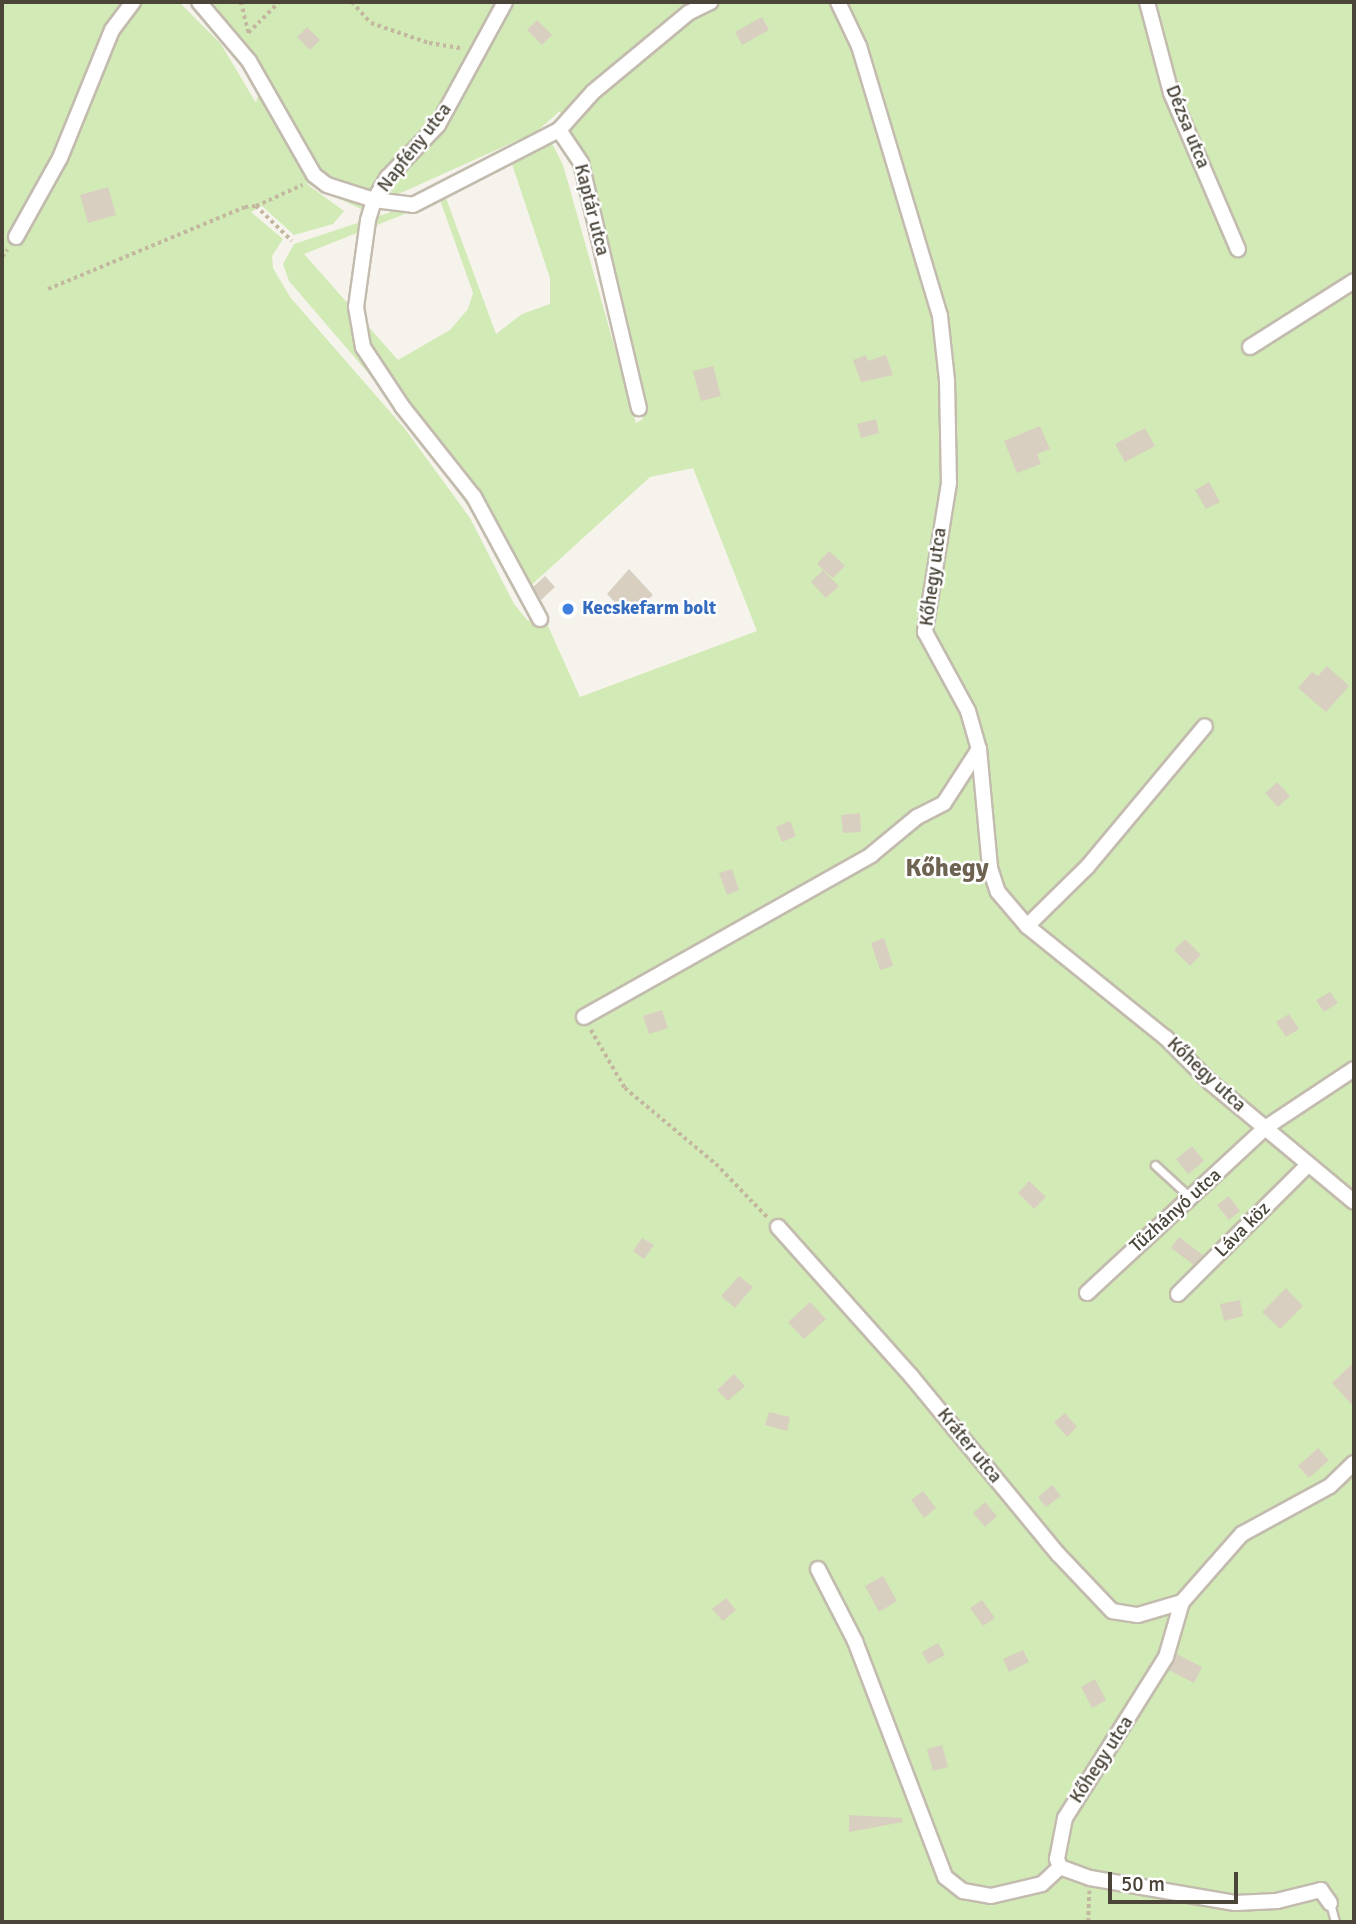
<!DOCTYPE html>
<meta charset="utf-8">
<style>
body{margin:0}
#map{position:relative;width:1356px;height:1924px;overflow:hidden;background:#f6f3ec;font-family:Signika,sans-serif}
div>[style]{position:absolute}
.green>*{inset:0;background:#d2eab5}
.building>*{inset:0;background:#d8cfc1}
.path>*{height:3.5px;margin-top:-1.75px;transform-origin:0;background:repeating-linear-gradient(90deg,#c4b79f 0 3.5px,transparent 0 7px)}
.roads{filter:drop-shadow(2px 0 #c2bbae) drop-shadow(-2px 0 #c2bbae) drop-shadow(0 2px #c2bbae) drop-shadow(0 -2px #c2bbae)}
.service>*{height:7px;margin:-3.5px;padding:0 3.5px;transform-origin:3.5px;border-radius:3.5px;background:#fff}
.minor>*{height:14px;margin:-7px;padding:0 7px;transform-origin:7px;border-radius:7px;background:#fff}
.dots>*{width:19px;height:19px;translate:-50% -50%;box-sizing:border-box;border:4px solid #fff;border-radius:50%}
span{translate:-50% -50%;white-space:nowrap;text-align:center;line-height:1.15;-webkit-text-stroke:5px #fff;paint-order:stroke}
.street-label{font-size:19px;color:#4b4439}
.shop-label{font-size:19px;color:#366cbe;font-weight:700}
.left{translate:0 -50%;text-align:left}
.district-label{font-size:26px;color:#6e6250;font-weight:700}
.frame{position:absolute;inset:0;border:4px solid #4b4439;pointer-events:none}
.scale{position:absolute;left:1108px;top:1872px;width:130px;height:32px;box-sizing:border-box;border:4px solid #4b4439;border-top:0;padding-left:9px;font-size:21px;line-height:24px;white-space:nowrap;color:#4b4439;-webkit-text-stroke:5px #fff;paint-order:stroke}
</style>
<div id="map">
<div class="green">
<i style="clip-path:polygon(evenodd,2px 2px,179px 2px,221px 44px,256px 103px,261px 85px,194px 2px,1354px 2px,1354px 1922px,2px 1922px,2px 2px,560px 111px,643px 419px,636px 423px,563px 165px,553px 145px,544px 140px,510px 158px,550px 278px,550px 304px,522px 314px,496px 334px,443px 190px,394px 211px,294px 244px,283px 264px,289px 281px,405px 416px,526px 590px,650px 477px,693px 468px,757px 631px,580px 697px,543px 615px,528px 621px,514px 604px,470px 518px,405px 429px,290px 297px,273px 268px,272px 256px,283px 239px,251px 212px,262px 206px,294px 235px,333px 224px,344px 211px,304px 182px,363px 210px,536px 132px,560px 111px,2px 2px,440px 200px,473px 293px,468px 309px,450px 330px,398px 360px,304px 254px,440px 200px)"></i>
</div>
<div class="building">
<i style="clip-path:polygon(762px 17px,769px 30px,742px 45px,735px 32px)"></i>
<i style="clip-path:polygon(537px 20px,552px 35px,542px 45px,527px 30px)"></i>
<i style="clip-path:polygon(307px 27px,320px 40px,310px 50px,297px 37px)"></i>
<i style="clip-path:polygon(108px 187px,116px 215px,88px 223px,80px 195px)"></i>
<i style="clip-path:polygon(866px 355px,868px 361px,886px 355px,893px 375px,861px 382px,853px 360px)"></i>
<i style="clip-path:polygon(713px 366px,721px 396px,701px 401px,693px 371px)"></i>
<i style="clip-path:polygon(876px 419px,879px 433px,861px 438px,857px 424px)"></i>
<i style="clip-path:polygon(1040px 426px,1050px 449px,1037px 454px,1041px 464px,1017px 473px,1004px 441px)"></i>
<i style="clip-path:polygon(1145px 428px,1155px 446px,1125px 462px,1115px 444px)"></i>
<i style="clip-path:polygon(1209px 482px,1220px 502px,1206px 509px,1195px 490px)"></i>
<i style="clip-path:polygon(829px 551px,845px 566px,833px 578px,817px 564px)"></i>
<i style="clip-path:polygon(629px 569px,653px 595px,634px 613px,631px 609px,626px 614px,607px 594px)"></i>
<i style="clip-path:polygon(823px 570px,839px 586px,826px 598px,811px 582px)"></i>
<i style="clip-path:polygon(545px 576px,555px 587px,541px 600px,533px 587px)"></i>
<i style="clip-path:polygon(1327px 666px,1349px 686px,1326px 712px,1298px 688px,1312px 672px,1318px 676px)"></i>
<i style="clip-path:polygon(1277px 782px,1290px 796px,1278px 807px,1265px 793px)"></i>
<i style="clip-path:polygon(860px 813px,861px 832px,843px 833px,841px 815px)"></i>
<i style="clip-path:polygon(790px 821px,796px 836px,782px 842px,776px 827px)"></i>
<i style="clip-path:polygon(732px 869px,739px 890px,727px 895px,719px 873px)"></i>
<i style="clip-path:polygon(884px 938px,893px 966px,880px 970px,871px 943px)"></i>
<i style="clip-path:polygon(1185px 939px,1201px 955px,1190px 966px,1174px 950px)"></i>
<i style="clip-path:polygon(1330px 992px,1338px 1003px,1324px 1012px,1316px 1000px)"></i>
<i style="clip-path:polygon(662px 1010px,668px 1028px,649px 1034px,643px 1016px)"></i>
<i style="clip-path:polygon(1289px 1014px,1299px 1029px,1286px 1037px,1276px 1022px)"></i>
<i style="clip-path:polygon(1192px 1146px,1204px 1161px,1188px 1174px,1176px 1159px)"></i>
<i style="clip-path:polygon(1029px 1181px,1046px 1197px,1034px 1209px,1018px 1193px)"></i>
<i style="clip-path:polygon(1229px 1196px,1240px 1211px,1229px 1220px,1217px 1205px)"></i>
<i style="clip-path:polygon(1179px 1237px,1203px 1255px,1194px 1265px,1171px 1248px)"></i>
<i style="clip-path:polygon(642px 1238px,654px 1245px,644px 1259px,633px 1251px)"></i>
<i style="clip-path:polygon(739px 1276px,753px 1287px,735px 1308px,721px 1296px)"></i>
<i style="clip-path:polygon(1286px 1288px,1303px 1306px,1280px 1329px,1262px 1312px)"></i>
<i style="clip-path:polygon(1240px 1300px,1243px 1316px,1224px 1321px,1220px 1304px)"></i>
<i style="clip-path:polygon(810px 1302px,826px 1319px,804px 1339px,788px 1322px)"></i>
<i style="clip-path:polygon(1354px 1362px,1354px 1407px,1332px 1383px)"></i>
<i style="clip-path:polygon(734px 1374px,745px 1386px,728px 1401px,717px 1390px)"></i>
<i style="clip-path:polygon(769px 1412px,790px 1417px,787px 1431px,765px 1425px)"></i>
<i style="clip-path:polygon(1065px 1413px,1077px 1427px,1067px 1437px,1054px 1422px)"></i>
<i style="clip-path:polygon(1318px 1448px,1329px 1460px,1309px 1478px,1298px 1466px)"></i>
<i style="clip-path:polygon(1052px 1485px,1061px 1496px,1046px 1507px,1038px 1497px)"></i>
<i style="clip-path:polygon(923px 1491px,936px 1508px,924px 1518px,911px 1500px)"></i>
<i style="clip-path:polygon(985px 1502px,997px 1516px,985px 1527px,973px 1513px)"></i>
<i style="clip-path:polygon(883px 1576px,897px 1601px,879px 1612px,865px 1586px)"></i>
<i style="clip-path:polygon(726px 1598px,736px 1610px,723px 1621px,712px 1609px)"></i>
<i style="clip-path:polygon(982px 1600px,995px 1618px,983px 1626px,970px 1608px)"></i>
<i style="clip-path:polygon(938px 1643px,945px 1655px,928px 1664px,922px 1652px)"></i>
<i style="clip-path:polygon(1023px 1650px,1029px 1662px,1009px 1672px,1003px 1659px)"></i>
<i style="clip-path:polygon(1177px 1654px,1202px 1667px,1194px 1683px,1169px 1670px)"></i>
<i style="clip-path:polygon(1095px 1679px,1106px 1700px,1092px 1708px,1081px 1687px)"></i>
<i style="clip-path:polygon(942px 1745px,948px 1767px,933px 1771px,927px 1749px)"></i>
<i style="clip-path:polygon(849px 1815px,902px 1818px,903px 1822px,849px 1832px)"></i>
</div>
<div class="path">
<i style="left:241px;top:2px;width:34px;rotate:76deg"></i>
<i style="left:352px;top:2px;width:28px;rotate:48deg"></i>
<i style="left:371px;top:23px;width:61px;rotate:19deg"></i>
<i style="left:429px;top:43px;width:33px;rotate:9deg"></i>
<i style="left:248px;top:33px;width:44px;rotate:-45deg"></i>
<i style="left:256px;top:206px;width:51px;rotate:-24.5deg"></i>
<i style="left:2px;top:257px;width:9px;rotate:-54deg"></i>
<i style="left:48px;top:289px;width:213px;rotate:-22.6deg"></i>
<i style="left:245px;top:207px;width:11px;rotate:-5deg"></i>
<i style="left:256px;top:206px;width:50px;rotate:44.2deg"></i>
<i style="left:591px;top:1030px;width:67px;rotate:59.6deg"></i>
<i style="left:625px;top:1088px;width:119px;rotate:39.9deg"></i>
<i style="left:716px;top:1164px;width:76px;rotate:46.1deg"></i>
<i style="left:1088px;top:1922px;width:31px;rotate:-88deg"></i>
</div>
<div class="roads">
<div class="service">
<i style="left:1155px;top:1165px;width:49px;rotate:42.5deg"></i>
<i style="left:1330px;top:1903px;width:20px;rotate:75deg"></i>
</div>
<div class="minor">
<i style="left:199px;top:2px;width:77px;rotate:49.7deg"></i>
<i style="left:249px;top:61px;width:131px;rotate:60.3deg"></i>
<i style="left:314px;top:175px;width:16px;rotate:38deg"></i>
<i style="left:327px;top:185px;width:49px;rotate:17.7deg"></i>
<i style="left:374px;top:200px;width:27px;rotate:-59deg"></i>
<i style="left:388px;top:177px;width:72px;rotate:-46.1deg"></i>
<i style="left:438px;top:125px;width:140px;rotate:-61.4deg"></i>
<i style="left:838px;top:2px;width:49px;rotate:64.5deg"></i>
<i style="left:859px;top:46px;width:282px;rotate:73.3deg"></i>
<i style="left:940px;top:316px;width:64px;rotate:83.8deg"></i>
<i style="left:947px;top:380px;width:103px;rotate:88.9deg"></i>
<i style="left:949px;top:483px;width:151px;rotate:99.2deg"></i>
<i style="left:925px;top:632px;width:90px;rotate:61.4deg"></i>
<i style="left:968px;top:711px;width:40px;rotate:74deg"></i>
<i style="left:979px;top:749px;width:120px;rotate:84.7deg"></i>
<i style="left:990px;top:868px;width:25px;rotate:72deg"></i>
<i style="left:998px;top:892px;width:45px;rotate:49.5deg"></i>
<i style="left:1027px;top:926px;width:179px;rotate:38.9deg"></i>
<i style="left:1166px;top:1038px;width:62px;rotate:45deg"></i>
<i style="left:1210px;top:1082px;width:187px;rotate:39.8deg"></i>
<i style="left:1147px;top:2px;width:94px;rotate:75.2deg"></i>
<i style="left:1171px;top:93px;width:170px;rotate:66.8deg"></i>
<i style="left:559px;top:130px;width:40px;rotate:56deg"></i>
<i style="left:581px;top:163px;width:252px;rotate:76.7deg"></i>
<i style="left:16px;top:237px;width:90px;rotate:-60.9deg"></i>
<i style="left:60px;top:158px;width:138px;rotate:-67.9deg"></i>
<i style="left:112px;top:30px;width:35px;rotate:-53deg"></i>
<i style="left:1250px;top:347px;width:123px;rotate:-32.4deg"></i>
<i style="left:540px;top:619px;width:139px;rotate:-118.4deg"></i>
<i style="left:474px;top:497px;width:116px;rotate:-128.4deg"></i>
<i style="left:402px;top:406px;width:71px;rotate:-123.5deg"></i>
<i style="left:363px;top:347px;width:41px;rotate:-99.9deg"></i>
<i style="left:356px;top:307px;width:88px;rotate:-82.1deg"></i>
<i style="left:368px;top:220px;width:21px;rotate:-73deg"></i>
<i style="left:374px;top:200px;width:39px;rotate:7deg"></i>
<i style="left:413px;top:205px;width:164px;rotate:-27.2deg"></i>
<i style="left:559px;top:130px;width:51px;rotate:-48.2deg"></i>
<i style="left:593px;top:92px;width:124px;rotate:-39.7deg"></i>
<i style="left:688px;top:13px;width:25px;rotate:-26deg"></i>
<i style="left:1027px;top:926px;width:86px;rotate:-44.5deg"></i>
<i style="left:1088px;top:866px;width:182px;rotate:-50.1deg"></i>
<i style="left:584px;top:1017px;width:330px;rotate:-29.4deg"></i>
<i style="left:871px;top:855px;width:60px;rotate:-39.6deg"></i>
<i style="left:917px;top:817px;width:30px;rotate:-27deg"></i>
<i style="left:944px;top:803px;width:64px;rotate:-57.1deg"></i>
<i style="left:778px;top:1227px;width:201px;rotate:48.2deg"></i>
<i style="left:912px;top:1377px;width:229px;rotate:50.5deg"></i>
<i style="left:1058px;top:1554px;width:79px;rotate:46.5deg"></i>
<i style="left:1112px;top:1611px;width:26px;rotate:9deg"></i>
<i style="left:1138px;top:1615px;width:46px;rotate:-16.5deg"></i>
<i style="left:1087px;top:1293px;width:243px;rotate:-42.8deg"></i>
<i style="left:1265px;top:1128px;width:107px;rotate:-33.5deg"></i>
<i style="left:1178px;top:1294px;width:183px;rotate:-44.8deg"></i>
<i style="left:818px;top:1569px;width:81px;rotate:62.8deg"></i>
<i style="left:855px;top:1641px;width:253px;rotate:69.1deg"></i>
<i style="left:945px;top:1877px;width:23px;rotate:38deg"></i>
<i style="left:963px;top:1891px;width:28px;rotate:10deg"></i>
<i style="left:991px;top:1896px;width:52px;rotate:-13.2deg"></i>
<i style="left:1042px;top:1884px;width:25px;rotate:-43deg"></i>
<i style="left:1330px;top:1903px;width:16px;rotate:-125deg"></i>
<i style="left:1321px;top:1890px;width:45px;rotate:166deg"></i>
<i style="left:1277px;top:1901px;width:42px;rotate:177.3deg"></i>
<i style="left:1235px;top:1903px;width:147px;rotate:-170.2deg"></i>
<i style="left:1090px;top:1878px;width:32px;rotate:-160deg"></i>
<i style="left:1060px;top:1867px;width:9px;rotate:-111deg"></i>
<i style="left:1057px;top:1859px;width:42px;rotate:-79deg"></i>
<i style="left:1065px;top:1818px;width:190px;rotate:-57.9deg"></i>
<i style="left:1166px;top:1657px;width:57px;rotate:-73.8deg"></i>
<i style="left:1182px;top:1602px;width:91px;rotate:-48.6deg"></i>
<i style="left:1242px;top:1534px;width:100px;rotate:-28.6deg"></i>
<i style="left:1330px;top:1486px;width:33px;rotate:-44deg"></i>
</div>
</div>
<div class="dots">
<i style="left:568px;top:609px;background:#3f7fe0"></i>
</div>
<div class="street-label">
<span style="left:1187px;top:127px;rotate:68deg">Dézsa utca</span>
<span style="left:415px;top:148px;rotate:-52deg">Napfény utca</span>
<span style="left:591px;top:210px;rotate:76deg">Kaptár utca</span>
<span style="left:934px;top:577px;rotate:-82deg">Kőhegy utca</span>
<span style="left:1206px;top:1075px;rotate:43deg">Kőhegy utca</span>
<span style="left:1176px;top:1211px;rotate:-42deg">Tűzhányó utca</span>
<span style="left:1243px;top:1230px;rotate:-45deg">Láva köz</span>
<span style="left:969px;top:1446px;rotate:51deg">Kráter utca</span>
<span style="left:1102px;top:1760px;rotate:-57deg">Kőhegy utca</span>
</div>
<div class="shop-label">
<span class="left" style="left:582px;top:609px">Kecskefarm bolt</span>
</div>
<div class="district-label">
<span style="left:947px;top:869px">Kőhegy</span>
</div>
<div class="frame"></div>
<div class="scale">50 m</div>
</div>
